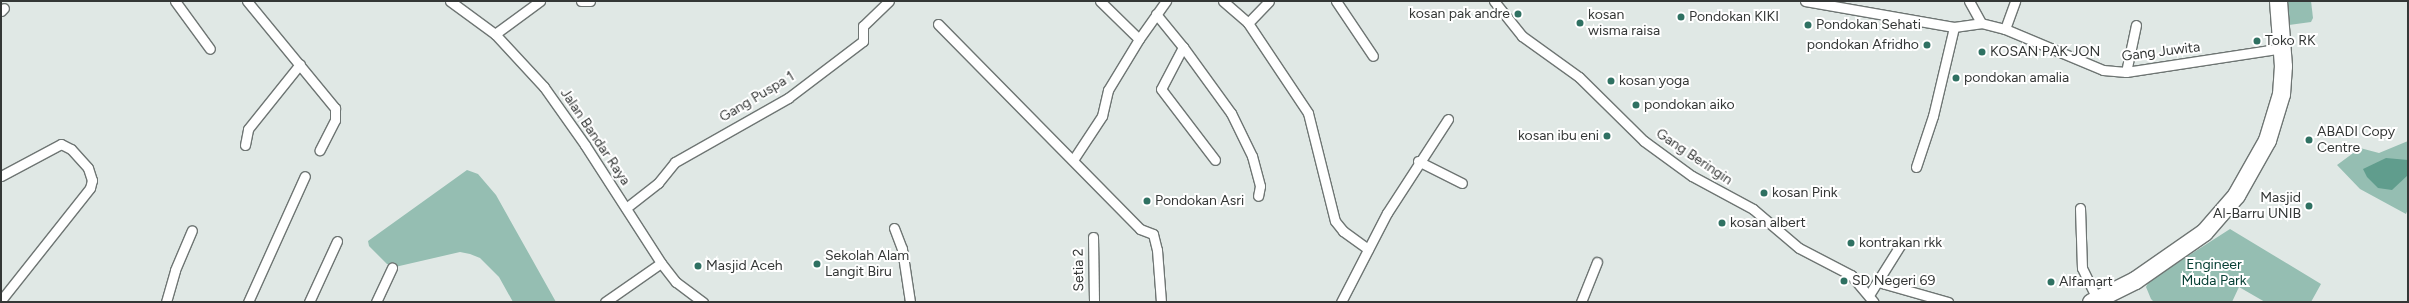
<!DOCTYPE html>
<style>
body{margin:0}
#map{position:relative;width:2409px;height:303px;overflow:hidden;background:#e0e8e5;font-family:Figtree,sans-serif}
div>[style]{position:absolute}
.green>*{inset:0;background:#95beb2}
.water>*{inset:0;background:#609d8d}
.roads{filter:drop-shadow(1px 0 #6e7573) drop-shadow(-1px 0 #6e7573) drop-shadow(0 1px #6e7573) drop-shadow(0 -1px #6e7573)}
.street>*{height:9px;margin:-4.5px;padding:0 4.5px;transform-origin:4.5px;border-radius:4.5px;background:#fff}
.highway>*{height:17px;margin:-8.5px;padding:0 8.5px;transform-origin:8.5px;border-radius:8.5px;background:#fff}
.dots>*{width:11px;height:11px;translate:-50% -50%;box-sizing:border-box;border:2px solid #fff;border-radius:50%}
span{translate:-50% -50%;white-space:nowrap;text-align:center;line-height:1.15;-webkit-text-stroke:4px #fff;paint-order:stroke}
.poi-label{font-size:14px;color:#343736}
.right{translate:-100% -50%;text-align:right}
.left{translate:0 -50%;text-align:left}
.street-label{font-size:14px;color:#343736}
.park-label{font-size:14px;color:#074035}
.frame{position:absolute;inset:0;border:2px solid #343736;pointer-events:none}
</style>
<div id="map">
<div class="green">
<i style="clip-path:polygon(2287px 1px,2311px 1px,2313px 18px,2311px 22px,2289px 25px)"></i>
<i style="clip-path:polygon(2408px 141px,2408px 209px,2406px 214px,2360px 189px,2337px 165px,2360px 148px,2379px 153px)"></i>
<i style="clip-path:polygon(467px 170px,478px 174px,496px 195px,556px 302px,513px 302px,499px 277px,480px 258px,470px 254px,460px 252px,395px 267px,387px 264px,369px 246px,368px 241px,375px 236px)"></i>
<i style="clip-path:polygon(2230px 229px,2321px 284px,2311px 302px,2265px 302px,2239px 287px,2232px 302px,2154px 302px,2151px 299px,2146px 287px,2149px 281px)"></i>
</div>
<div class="water">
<i style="clip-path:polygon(2386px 158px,2408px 160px,2408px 175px,2392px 190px,2378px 188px,2367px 177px,2363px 169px)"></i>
</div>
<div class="roads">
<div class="street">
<i style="left:175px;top:1px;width:59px;rotate:53.9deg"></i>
<i style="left:247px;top:1px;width:139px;rotate:50.6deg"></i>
<i style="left:335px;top:108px;width:12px;rotate:90deg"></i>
<i style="left:335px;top:120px;width:34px;rotate:117deg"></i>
<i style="left:450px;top:1px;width:56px;rotate:36.3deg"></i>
<i style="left:495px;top:34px;width:72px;rotate:47.2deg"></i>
<i style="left:544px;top:87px;width:71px;rotate:54.7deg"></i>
<i style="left:585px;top:145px;width:140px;rotate:57.2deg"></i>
<i style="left:661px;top:263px;width:24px;rotate:52deg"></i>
<i style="left:676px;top:282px;width:34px;rotate:37deg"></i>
<i style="left:581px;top:1px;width:9px"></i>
<i style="left:1100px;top:1px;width:54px;rotate:44.3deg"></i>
<i style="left:1223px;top:1px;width:33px;rotate:41deg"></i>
<i style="left:1248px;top:23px;width:108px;rotate:56.3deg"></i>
<i style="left:1308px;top:113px;width:111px;rotate:76deg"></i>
<i style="left:1335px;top:221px;width:13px;rotate:51deg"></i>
<i style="left:1343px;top:231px;width:31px;rotate:36deg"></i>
<i style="left:1336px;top:1px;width:66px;rotate:56.1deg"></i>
<i style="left:1494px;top:1px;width:45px;rotate:51.3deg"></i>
<i style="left:1522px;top:36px;width:70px;rotate:35.7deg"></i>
<i style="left:1579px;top:77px;width:91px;rotate:44.6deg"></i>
<i style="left:1644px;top:141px;width:59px;rotate:36.1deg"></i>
<i style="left:1692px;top:176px;width:69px;rotate:28.4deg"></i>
<i style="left:1753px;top:209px;width:60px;rotate:40.3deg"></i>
<i style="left:1799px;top:248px;width:59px;rotate:27.4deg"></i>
<i style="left:1851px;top:275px;width:35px;rotate:50deg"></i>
<i style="left:1805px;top:1px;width:151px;rotate:9.9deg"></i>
<i style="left:1954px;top:27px;width:27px;rotate:-8deg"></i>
<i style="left:1969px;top:1px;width:25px;rotate:61deg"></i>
<i style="left:1981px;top:23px;width:25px;rotate:14deg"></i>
<i style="left:2005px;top:29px;width:106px;rotate:22.7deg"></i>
<i style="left:2103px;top:70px;width:23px;rotate:5deg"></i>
<i style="left:2126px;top:72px;width:159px;rotate:-8.7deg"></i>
<i style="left:1px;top:11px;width:4px;rotate:-45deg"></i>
<i style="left:1156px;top:14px;width:43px;rotate:50.7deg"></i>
<i style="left:1183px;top:47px;width:82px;rotate:54deg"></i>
<i style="left:1231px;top:113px;width:48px;rotate:64deg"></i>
<i style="left:1252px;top:156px;width:31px;rotate:75deg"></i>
<i style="left:1260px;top:186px;width:10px;rotate:101deg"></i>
<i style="left:1248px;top:23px;width:30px;rotate:-46deg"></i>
<i style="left:938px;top:24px;width:288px;rotate:45.4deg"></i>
<i style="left:1140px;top:229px;width:14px;rotate:21deg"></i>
<i style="left:1153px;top:234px;width:16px;rotate:76deg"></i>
<i style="left:1157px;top:250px;width:52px;rotate:85.6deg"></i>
<i style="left:2005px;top:29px;width:30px;rotate:-70deg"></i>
<i style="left:495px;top:34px;width:56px;rotate:-36.3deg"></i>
<i style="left:1183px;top:47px;width:47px;rotate:117.6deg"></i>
<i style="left:1161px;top:89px;width:89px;rotate:52.7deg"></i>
<i style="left:2126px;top:72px;width:48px;rotate:-78deg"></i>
<i style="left:245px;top:145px;width:16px;rotate:-79deg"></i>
<i style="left:248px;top:129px;width:83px;rotate:-51.3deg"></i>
<i style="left:1073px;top:160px;width:53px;rotate:-56.6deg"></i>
<i style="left:1102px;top:116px;width:27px;rotate:-77deg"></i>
<i style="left:1108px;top:90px;width:60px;rotate:-58.7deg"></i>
<i style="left:1139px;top:39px;width:47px;rotate:-54.6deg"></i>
<i style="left:1418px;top:161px;width:49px;rotate:26.6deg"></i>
<i style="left:1916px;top:167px;width:54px;rotate:-71.6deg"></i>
<i style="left:1933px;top:116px;width:91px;rotate:-76.7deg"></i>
<i style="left:1px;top:176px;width:68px;rotate:-28.1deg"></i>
<i style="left:61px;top:144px;width:11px;rotate:27deg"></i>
<i style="left:71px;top:149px;width:25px;rotate:48deg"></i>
<i style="left:88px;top:168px;width:13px;rotate:72deg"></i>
<i style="left:92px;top:180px;width:8px;rotate:104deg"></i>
<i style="left:90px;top:188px;width:142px;rotate:128.4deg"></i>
<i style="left:626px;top:208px;width:41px;rotate:-38deg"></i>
<i style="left:658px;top:183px;width:27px;rotate:-51deg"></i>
<i style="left:675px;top:162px;width:130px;rotate:-29.5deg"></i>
<i style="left:788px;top:98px;width:94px;rotate:-37.2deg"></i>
<i style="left:863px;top:41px;width:15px;rotate:-90deg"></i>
<i style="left:863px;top:26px;width:36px;rotate:-44deg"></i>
<i style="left:2080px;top:208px;width:60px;rotate:88.1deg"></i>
<i style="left:2082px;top:268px;width:34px;rotate:64deg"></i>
<i style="left:894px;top:228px;width:22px;rotate:69deg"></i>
<i style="left:902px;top:249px;width:54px;rotate:81.4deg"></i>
<i style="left:1093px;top:237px;width:65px;rotate:89.1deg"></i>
<i style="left:1878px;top:282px;width:73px;rotate:15.9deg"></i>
<i style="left:1869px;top:295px;width:60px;rotate:-57.9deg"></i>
<i style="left:166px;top:302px;width:33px;rotate:-74deg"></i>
<i style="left:175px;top:270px;width:43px;rotate:-67deg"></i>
<i style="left:248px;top:302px;width:138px;rotate:-65.7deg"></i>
<i style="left:309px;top:302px;width:67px;rotate:-65.3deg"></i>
<i style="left:376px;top:302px;width:38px;rotate:-65deg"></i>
<i style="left:605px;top:302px;width:68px;rotate:-34.9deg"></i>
<i style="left:1341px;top:302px;width:100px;rotate:-62.7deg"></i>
<i style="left:1387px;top:213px;width:112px;rotate:-57deg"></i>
<i style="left:1581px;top:302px;width:43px;rotate:-68.2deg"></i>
</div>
<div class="highway">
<i style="left:2091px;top:302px;width:49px;rotate:-26.6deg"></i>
<i style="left:2135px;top:280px;width:84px;rotate:-34.8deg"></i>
<i style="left:2204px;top:232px;width:49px;rotate:-49.1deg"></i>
<i style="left:2236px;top:195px;width:63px;rotate:-60.6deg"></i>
<i style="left:2267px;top:140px;width:48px;rotate:-73.1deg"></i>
<i style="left:2281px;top:94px;width:28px;rotate:-86deg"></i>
<i style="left:2283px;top:66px;width:65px;rotate:-94.4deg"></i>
</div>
</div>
<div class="dots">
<i style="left:1518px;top:14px;background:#2f7162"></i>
<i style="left:1681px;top:17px;background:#2f7162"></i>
<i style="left:1580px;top:23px;background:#2f7162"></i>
<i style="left:1808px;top:25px;background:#2f7162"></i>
<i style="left:2257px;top:41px;background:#2f7162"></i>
<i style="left:1927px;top:45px;background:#2f7162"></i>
<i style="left:1982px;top:52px;background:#2f7162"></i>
<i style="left:1956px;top:78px;background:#2f7162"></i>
<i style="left:1611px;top:81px;background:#2f7162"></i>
<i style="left:1636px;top:105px;background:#2f7162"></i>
<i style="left:1607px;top:136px;background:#2f7162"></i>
<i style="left:2309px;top:140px;background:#2f7162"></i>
<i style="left:1764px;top:193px;background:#2f7162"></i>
<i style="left:1147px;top:201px;background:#2f7162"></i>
<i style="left:2309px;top:206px;background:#2f7162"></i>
<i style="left:1722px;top:223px;background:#2f7162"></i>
<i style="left:1851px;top:243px;background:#2f7162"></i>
<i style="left:817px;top:264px;background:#2f7162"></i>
<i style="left:698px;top:266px;background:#2f7162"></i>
<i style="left:1844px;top:281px;background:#2f7162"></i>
<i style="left:2051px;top:282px;background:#2f7162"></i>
</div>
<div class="poi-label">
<span class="right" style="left:1510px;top:14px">kosan pak andre</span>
<span class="left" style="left:1588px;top:23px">kosan<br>wisma raisa</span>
<span class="left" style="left:1689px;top:17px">Pondokan KIKI</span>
<span class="left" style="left:1816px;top:25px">Pondokan Sehati</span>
<span class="left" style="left:2265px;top:41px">Toko RK</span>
<span class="right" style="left:1919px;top:45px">pondokan Afridho</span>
<span class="left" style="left:1990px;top:52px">KOSAN PAK JON</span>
<span class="left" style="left:1964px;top:78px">pondokan amalia</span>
<span class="left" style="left:1619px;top:81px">kosan yoga</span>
<span class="left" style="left:1644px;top:105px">pondokan aiko</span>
<span class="left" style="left:2317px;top:140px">ABADI Copy<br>Centre</span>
<span class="right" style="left:1599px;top:136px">kosan ibu eni</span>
<span class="left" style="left:1772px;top:193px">kosan Pink</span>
<span class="right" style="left:2301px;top:206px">Masjid<br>Al-Barru UNIB</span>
<span class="left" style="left:1155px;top:201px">Pondokan Asri</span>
<span class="left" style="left:1730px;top:223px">kosan albert</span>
<span class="left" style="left:1859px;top:243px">kontrakan rkk</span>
<span class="left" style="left:825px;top:264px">Sekolah Alam<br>Langit Biru</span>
<span class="left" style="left:706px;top:266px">Masjid Aceh</span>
<span class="left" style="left:1852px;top:281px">SD Negeri 69</span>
<span class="left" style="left:2059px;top:282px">Alfamart</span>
</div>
<div class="street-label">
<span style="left:2161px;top:52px;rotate:-7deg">Gang Juwita</span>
<span style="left:757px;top:97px;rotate:-31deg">Gang Puspa 1</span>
<span style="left:595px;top:137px;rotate:56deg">Jalan Bandar Raya</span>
<span style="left:1694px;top:157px;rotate:34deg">Gang Beringin</span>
<span style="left:1079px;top:270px;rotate:-91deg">Setia 2</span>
</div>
<div class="park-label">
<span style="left:2214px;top:273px">Engineer<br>Muda Park</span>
</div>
<div class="frame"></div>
</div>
